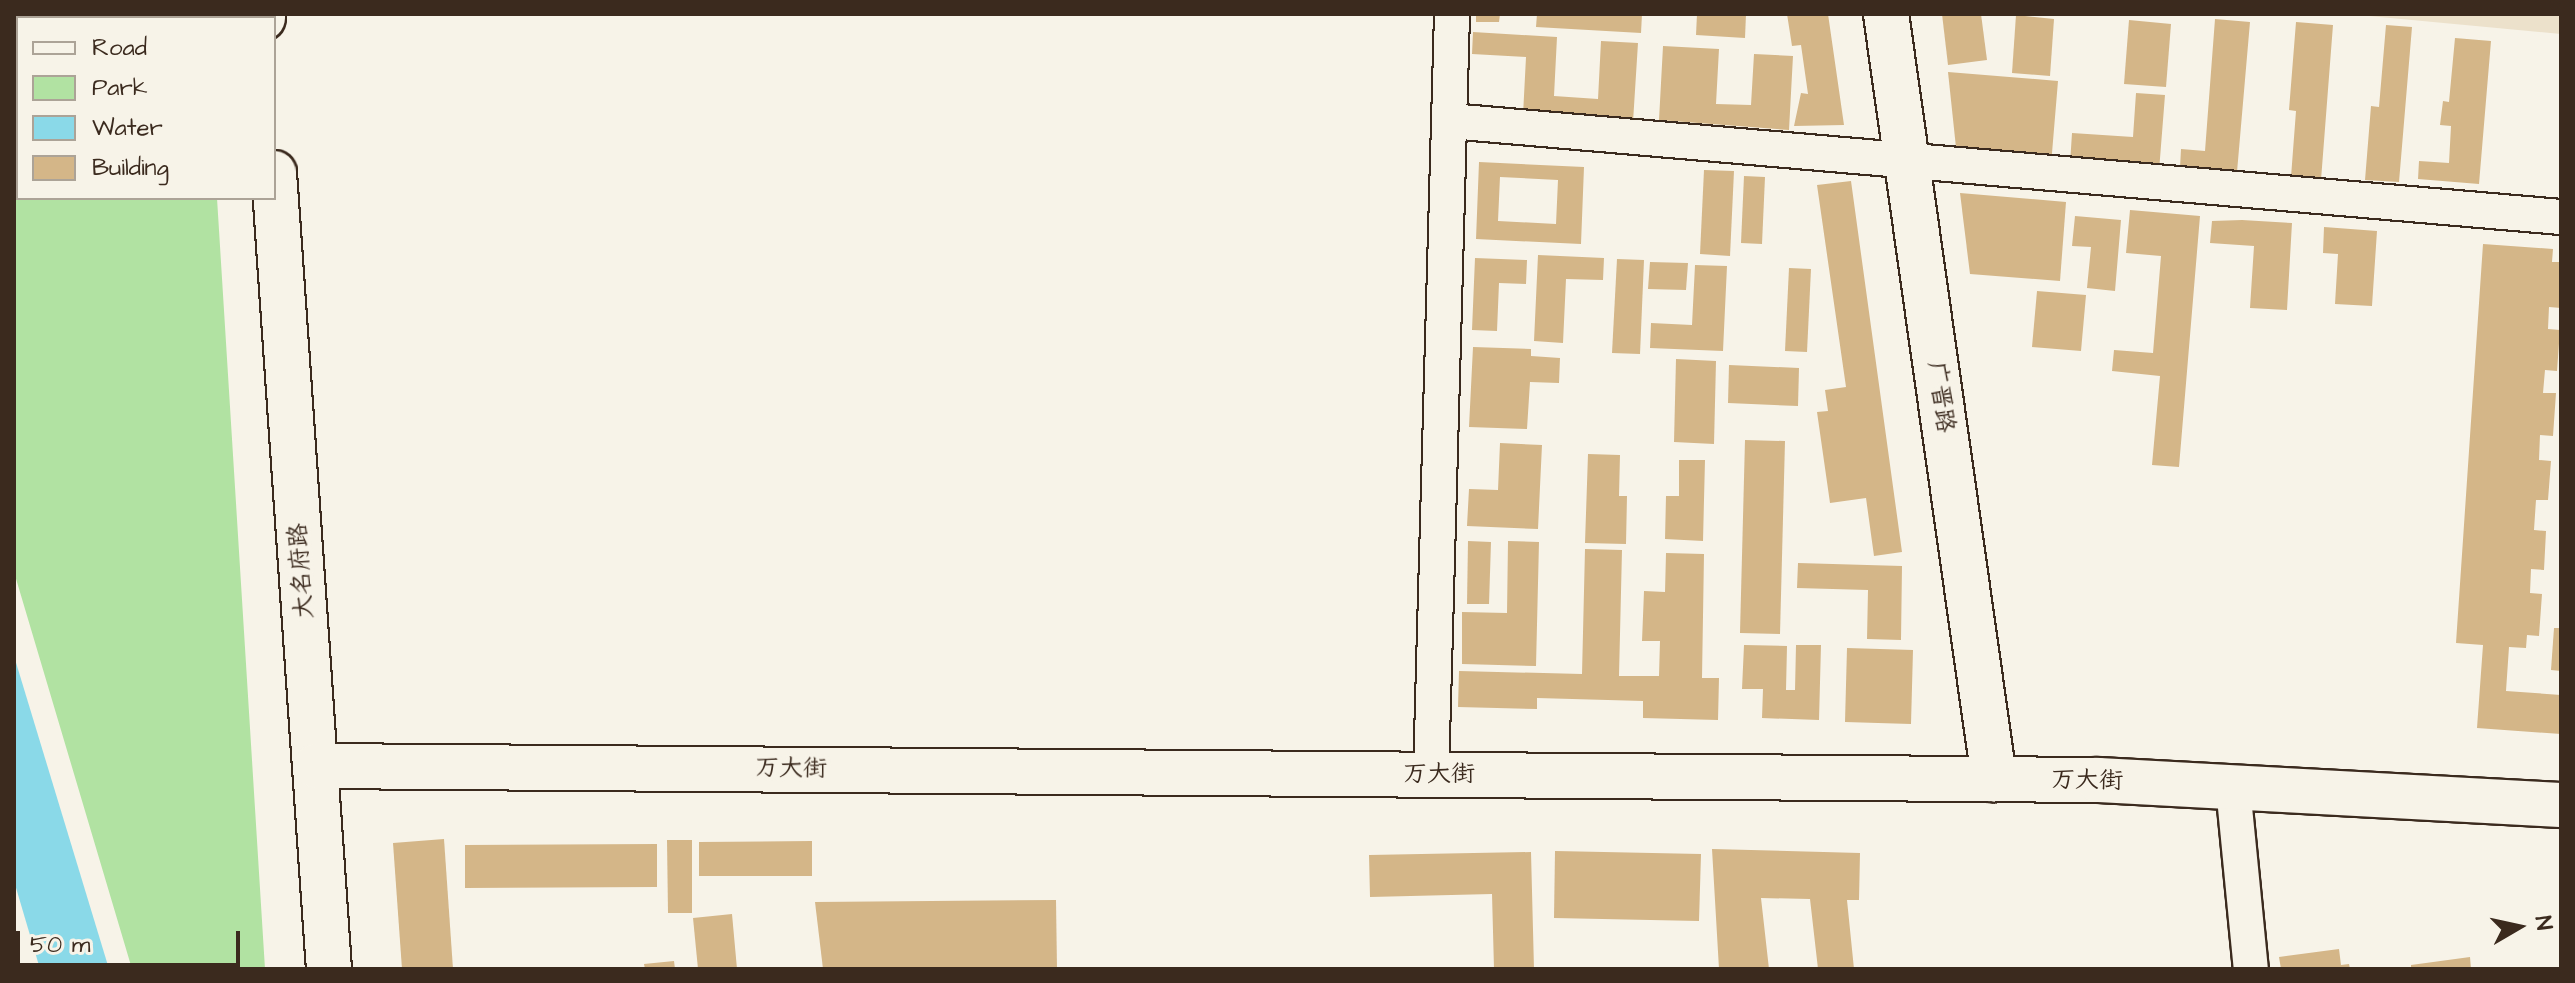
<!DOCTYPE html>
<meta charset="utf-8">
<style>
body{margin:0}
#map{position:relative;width:2575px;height:983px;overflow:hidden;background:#f7f3e8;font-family:"Architects Daughter","LXGW WenKai TC",sans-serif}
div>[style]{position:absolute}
.built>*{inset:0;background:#ece1cb}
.green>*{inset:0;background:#b1e2a2}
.water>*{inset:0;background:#8ad9e8}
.building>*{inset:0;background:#d4b688}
.roads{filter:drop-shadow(2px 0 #3b2a1e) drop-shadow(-2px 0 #3b2a1e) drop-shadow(0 2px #3b2a1e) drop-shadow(0 -2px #3b2a1e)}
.minor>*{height:34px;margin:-17px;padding:0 17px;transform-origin:17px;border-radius:17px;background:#f7f3e8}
.tertiary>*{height:44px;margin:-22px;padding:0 22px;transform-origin:22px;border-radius:22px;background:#f7f3e8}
span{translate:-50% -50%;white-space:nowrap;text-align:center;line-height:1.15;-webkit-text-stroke:8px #f7f3e8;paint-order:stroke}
.street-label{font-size:24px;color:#3b2a1e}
.frame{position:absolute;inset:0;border:16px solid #3b2a1e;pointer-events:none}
.legend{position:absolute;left:16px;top:16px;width:260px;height:184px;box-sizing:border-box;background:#f7f3e8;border:2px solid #aca397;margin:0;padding:10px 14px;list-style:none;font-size:24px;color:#3b2a1e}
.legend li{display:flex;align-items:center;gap:16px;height:40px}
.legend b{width:40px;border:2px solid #aca397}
.north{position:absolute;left:2479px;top:887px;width:80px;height:80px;-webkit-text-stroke:6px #f7f3e8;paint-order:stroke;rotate:81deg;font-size:22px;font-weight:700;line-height:32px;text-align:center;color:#3b2a1e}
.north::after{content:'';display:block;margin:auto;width:28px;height:36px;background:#3b2a1e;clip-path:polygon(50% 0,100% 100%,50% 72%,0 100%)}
.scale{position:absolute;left:16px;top:931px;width:224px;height:36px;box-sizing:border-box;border:4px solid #3b2a1e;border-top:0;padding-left:10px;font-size:24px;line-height:28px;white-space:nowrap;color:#3b2a1e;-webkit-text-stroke:6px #f7f3e8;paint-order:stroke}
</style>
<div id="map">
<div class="built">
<i style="clip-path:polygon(2348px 14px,2561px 14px,2561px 34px)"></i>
</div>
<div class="green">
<i style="clip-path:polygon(14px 14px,206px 14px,206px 18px,18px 18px,18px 198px,217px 198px,265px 969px,132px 969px,14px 572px)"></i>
</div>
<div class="water">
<i style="clip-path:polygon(14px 656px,109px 969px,40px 969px,14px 881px)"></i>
</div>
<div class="building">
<i style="clip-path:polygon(1476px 14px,1500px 14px,1499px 22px,1476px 22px)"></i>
<i style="clip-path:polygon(1537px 14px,1642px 14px,1641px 33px,1536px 27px)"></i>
<i style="clip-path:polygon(1697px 14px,1746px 14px,1745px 38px,1696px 35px)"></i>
<i style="clip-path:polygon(1787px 14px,1828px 14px,1844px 125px,1794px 126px,1801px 93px,1808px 94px,1801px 45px,1792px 46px)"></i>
<i style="clip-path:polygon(1942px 14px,1981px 14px,1987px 60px,1948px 65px)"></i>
<i style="clip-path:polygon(2016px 15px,2054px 19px,2050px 76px,2012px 73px)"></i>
<i style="clip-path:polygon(2215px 19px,2250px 22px,2237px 172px,2180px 168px,2181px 149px,2205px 151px)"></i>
<i style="clip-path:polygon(2129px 20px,2171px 24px,2166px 87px,2124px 84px)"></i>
<i style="clip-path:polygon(2296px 22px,2333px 25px,2321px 180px,2291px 177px,2296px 111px,2289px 110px)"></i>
<i style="clip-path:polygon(2386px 25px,2412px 27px,2399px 182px,2365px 180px,2371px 106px,2379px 107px)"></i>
<i style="clip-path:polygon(1473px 32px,1557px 37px,1554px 96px,1598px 99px,1601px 41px,1638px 43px,1633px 122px,1523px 115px,1526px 57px,1472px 54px)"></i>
<i style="clip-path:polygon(2455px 38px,2491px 41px,2479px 184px,2418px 179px,2419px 161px,2449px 163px,2451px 126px,2440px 125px,2443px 101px,2449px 102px)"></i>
<i style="clip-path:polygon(1663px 46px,1719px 49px,1716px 104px,1751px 105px,1754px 54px,1793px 56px,1789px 130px,1659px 120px)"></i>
<i style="clip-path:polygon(1948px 72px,2058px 81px,2051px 165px,1957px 157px)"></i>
<i style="clip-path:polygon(2136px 93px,2165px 95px,2159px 171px,2070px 164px,2072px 133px,2133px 137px)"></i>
<i style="clip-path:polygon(evenodd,1479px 162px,1584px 167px,1581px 244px,1476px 239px,1479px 162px,1500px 177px,1558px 180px,1556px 224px,1498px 221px,1500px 177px)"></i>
<i style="clip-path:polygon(1704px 170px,1734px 171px,1730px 256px,1700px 254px)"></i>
<i style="clip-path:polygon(1744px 176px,1765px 177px,1762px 244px,1741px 243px)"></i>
<i style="clip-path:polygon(1851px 181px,1902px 552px,1874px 556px,1866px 498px,1830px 503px,1817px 412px,1828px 411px,1825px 390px,1846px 387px,1817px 185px)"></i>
<i style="clip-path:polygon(1960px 193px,2066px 202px,2060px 281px,1970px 274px)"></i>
<i style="clip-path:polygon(2130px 210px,2200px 216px,2179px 467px,2152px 465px,2160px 376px,2112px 371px,2114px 350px,2153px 353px,2161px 256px,2126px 253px)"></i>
<i style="clip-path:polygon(2075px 216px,2121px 220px,2115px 291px,2087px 288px,2091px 247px,2072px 246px)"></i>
<i style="clip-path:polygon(2242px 220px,2292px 223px,2287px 310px,2250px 308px,2254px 246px,2210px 243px,2212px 221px)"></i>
<i style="clip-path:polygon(2324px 227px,2377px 231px,2372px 306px,2335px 304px,2338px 254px,2323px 253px)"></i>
<i style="clip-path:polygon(2483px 244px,2553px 249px,2552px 262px,2561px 262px,2561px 308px,2549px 307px,2548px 329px,2560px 330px,2557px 371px,2545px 370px,2543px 393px,2556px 393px,2553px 436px,2540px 435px,2539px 460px,2551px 461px,2548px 500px,2536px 500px,2534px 530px,2546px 531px,2544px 570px,2531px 569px,2530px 593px,2542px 594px,2539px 636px,2527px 635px,2526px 648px,2509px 647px,2506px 691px,2561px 695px,2561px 734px,2477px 728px,2483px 645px,2456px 643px)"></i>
<i style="clip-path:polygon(1538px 255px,1604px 258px,1603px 280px,1566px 279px,1563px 343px,1534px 341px)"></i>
<i style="clip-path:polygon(1475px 258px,1527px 260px,1526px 284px,1499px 283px,1497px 331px,1472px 330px)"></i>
<i style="clip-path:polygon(1617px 259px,1644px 260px,1640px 354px,1612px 353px)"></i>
<i style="clip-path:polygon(1650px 262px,1688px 263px,1686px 290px,1648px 289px)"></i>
<i style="clip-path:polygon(1695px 265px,1727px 266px,1723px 351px,1650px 348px,1651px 323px,1692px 325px)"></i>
<i style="clip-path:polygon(1789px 268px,1811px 269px,1807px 352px,1785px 351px)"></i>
<i style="clip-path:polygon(2037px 291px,2086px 295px,2081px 351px,2032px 347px)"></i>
<i style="clip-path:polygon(1473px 347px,1531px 349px,1531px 356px,1560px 358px,1559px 383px,1530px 382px,1527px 429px,1469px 427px)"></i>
<i style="clip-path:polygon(1676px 359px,1716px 361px,1714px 444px,1674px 442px)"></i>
<i style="clip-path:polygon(1729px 365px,1799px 368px,1798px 406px,1728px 403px)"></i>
<i style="clip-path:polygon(1745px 440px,1785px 441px,1780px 634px,1740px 633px)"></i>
<i style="clip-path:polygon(1500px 443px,1542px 445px,1538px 529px,1467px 526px,1469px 489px,1498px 490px)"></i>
<i style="clip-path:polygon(1588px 454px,1620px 455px,1619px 496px,1627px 496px,1626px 544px,1585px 543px)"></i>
<i style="clip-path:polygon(1679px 460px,1705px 460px,1703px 541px,1665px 539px,1666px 496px,1679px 496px)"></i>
<i style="clip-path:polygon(1468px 541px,1491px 542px,1489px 604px,1467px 604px)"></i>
<i style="clip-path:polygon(1508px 541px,1539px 542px,1536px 666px,1462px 664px,1462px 612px,1507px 613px)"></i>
<i style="clip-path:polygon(1585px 549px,1622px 550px,1619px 676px,1659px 676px,1660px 641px,1642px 641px,1644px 591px,1665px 592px,1666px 553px,1704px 554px,1702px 678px,1719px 678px,1718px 720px,1643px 718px,1643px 701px,1537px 698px,1537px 709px,1458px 707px,1459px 671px,1582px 674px)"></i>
<i style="clip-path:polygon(1798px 563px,1902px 566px,1901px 640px,1867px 639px,1868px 590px,1797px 588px)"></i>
<i style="clip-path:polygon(2554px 628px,2561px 628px,2561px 671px,2551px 670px)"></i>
<i style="clip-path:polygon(1744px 645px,1787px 646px,1786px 690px,1795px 690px,1796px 645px,1821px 645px,1819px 720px,1762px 718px,1763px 689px,1742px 689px)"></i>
<i style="clip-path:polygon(1847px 648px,1913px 650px,1911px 724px,1845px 722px)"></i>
<i style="clip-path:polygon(444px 839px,453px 969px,402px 969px,393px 843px)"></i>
<i style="clip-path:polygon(667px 840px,692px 840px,692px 913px,668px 913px)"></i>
<i style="clip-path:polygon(812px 841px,812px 876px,699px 876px,699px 842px)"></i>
<i style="clip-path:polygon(657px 844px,657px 887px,465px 888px,465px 845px)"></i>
<i style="clip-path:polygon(1712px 849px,1860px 853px,1859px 900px,1847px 900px,1854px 969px,1818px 969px,1810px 899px,1761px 898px,1769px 969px,1719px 969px)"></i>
<i style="clip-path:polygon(1555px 851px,1701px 854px,1699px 921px,1554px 918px)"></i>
<i style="clip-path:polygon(1531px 852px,1534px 969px,1494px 969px,1492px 894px,1370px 897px,1369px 855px)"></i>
<i style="clip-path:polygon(1056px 900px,1057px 969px,823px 969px,815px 902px)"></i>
<i style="clip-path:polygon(732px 914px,737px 969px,698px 969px,693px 918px)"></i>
<i style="clip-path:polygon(2339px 949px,2341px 965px,2349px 964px,2350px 969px,2281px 969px,2279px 957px)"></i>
<i style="clip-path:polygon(2470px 957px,2471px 969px,2411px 969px,2411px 965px)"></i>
<i style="clip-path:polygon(674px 961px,675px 969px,645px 969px,644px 964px)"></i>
</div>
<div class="roads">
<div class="minor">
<i style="left:1450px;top:121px;width:1115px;rotate:4.94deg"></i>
<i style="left:1431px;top:775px;width:761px;rotate:-88.42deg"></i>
<i style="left:2233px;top:787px;width:183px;rotate:84.4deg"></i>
</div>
<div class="tertiary">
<i style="left:263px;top:14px;width:4px;rotate:90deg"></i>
<i style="left:1886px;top:14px;width:773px;rotate:81.96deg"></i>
<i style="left:274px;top:173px;width:798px;rotate:86.05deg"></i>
<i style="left:316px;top:766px;width:1782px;rotate:0.45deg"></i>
<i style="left:2098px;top:780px;width:464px;rotate:3.1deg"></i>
</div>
</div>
<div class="street-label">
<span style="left:1940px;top:397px;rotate:82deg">广晋路</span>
<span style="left:302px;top:571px;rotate:-94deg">大名府路</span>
<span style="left:791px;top:769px;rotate:1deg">万大街</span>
<span style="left:1439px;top:775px">万大街</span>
<span style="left:2087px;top:781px;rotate:1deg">万大街</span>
</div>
<div class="frame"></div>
<ul class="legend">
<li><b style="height:10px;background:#f7f3e8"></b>Road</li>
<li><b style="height:22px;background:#b1e2a2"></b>Park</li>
<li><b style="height:22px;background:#8ad9e8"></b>Water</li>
<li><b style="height:22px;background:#d4b688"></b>Building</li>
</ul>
<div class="north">N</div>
<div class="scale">50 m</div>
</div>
